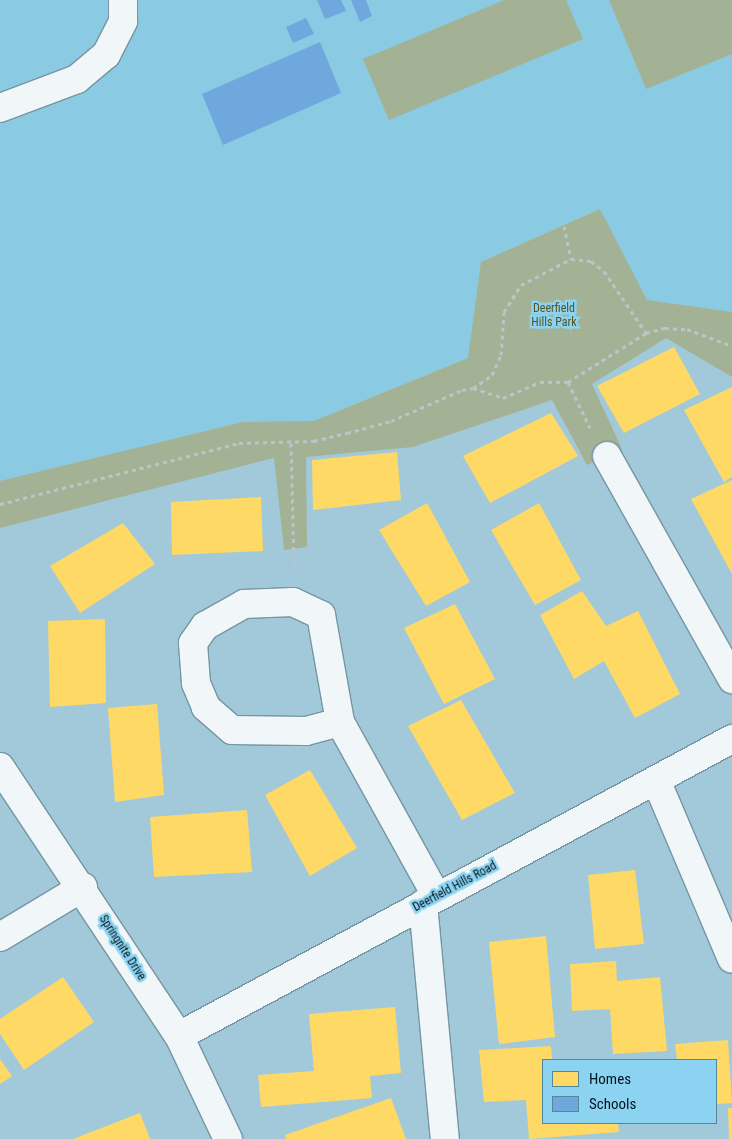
<!DOCTYPE html>
<style>
body{margin:0}
#map{position:relative;width:732px;height:1139px;overflow:hidden;background:#a2c9da;font-family:"Roboto Condensed",sans-serif}
div>[style]{position:absolute}
.built>*{inset:0;background:#8acae3}
.green>*{inset:0;background:#a3b294}
.homes>*{inset:0;background:#ffd966}
.schools>*{inset:0;background:#6fa8dc}
.path>*{height:3px;margin-top:-1.5px;transform-origin:0;background:repeating-linear-gradient(90deg,#bac5ca 0 4px,transparent 0 8px)}
.roads{filter:drop-shadow(1px 0 #7595a2) drop-shadow(-1px 0 #7595a2) drop-shadow(0 1px #7595a2) drop-shadow(0 -1px #7595a2)}
.minor>*{height:28px;margin:-14px;padding:0 14px;transform-origin:14px;border-radius:14px;background:#f1f7f9}
span{translate:-50% -50%;white-space:nowrap;text-align:center;line-height:1.15;-webkit-text-stroke:5px #8bd3f1;paint-order:stroke}
.park-label{font-size:12px;color:#565323}
.street-label{font-size:12px;color:#00141c}
.legend{position:absolute;left:542px;top:1059px;width:175px;height:65px;box-sizing:border-box;background:#8bd3f1;border:1px solid #53879c;margin:0;padding:6px 9px;list-style:none;font-size:15px;color:#00141c}
.legend li{display:flex;align-items:center;gap:10px;height:25px}
.legend b{width:25px;border:1px solid #53879c}
</style>
<div id="map">
<div class="built">
<i style="clip-path:polygon(0 0,732px 0,732px 312px,647px 300px,599px 209px,481px 262px,469px 357px,314px 421px,243px 422px,0 481px)"></i>
</div>
<div class="green">
<i style="clip-path:polygon(504px 0,566px 0,583px 39px,389px 120px,363px 59px)"></i>
<i style="clip-path:polygon(609px 0,732px 0,732px 54px,646px 89px)"></i>
<i style="clip-path:polygon(600px 209px,647px 300px,732px 312px,732px 377px,666px 338px,592px 384px,622px 449px,587px 465px,552px 400px,413px 447px,306px 457px,307px 547px,284px 550px,274px 458px,0 528px,0 481px,243px 422px,314px 421px,468px 358px,481px 262px)"></i>
</div>
<div class="homes">
<i style="clip-path:polygon(674px 347px,700px 394px,624px 433px,597px 386px)"></i>
<i style="clip-path:polygon(732px 387px,732px 477px,724px 482px,684px 410px)"></i>
<i style="clip-path:polygon(551px 413px,578px 456px,490px 503px,463px 456px)"></i>
<i style="clip-path:polygon(397px 452px,401px 500px,313px 510px,312px 460px)"></i>
<i style="clip-path:polygon(732px 480px,732px 574px,691px 499px)"></i>
<i style="clip-path:polygon(261px 497px,263px 551px,172px 555px,171px 502px)"></i>
<i style="clip-path:polygon(427px 503px,470px 582px,426px 606px,379px 530px)"></i>
<i style="clip-path:polygon(539px 503px,581px 580px,535px 605px,491px 530px)"></i>
<i style="clip-path:polygon(123px 523px,155px 564px,80px 613px,50px 566px)"></i>
<i style="clip-path:polygon(582px 591px,606px 626px,638px 611px,680px 694px,635px 718px,604px 661px,574px 679px,540px 615px)"></i>
<i style="clip-path:polygon(455px 604px,495px 679px,444px 704px,404px 628px)"></i>
<i style="clip-path:polygon(105px 619px,106px 703px,50px 707px,48px 621px)"></i>
<i style="clip-path:polygon(461px 700px,515px 793px,462px 820px,408px 726px)"></i>
<i style="clip-path:polygon(157px 704px,164px 795px,115px 802px,108px 708px)"></i>
<i style="clip-path:polygon(310px 770px,357px 848px,310px 876px,265px 795px)"></i>
<i style="clip-path:polygon(247px 810px,252px 872px,154px 877px,150px 817px)"></i>
<i style="clip-path:polygon(635px 870px,644px 944px,595px 949px,588px 875px)"></i>
<i style="clip-path:polygon(546px 936px,555px 1037px,499px 1044px,489px 942px)"></i>
<i style="clip-path:polygon(616px 961px,617px 981px,660px 977px,667px 1051px,613px 1054px,610px 1009px,572px 1011px,570px 964px)"></i>
<i style="clip-path:polygon(63px 977px,94px 1022px,24px 1070px,0 1034px,0 1019px)"></i>
<i style="clip-path:polygon(395px 1007px,401px 1073px,370px 1076px,372px 1098px,261px 1107px,258px 1075px,314px 1071px,309px 1014px)"></i>
<i style="clip-path:polygon(728px 1040px,732px 1103px,716px 1104px,716px 1060px,677px 1060px,675px 1044px)"></i>
<i style="clip-path:polygon(551px 1046px,552px 1060px,543px 1060px,543px 1123px,618px 1123px,619px 1132px,529px 1139px,526px 1100px,484px 1102px,479px 1050px)"></i>
<i style="clip-path:polygon(0 1059px,12px 1076px,0 1084px)"></i>
<i style="clip-path:polygon(391px 1098px,406px 1139px,286px 1139px,285px 1135px)"></i>
<i style="clip-path:polygon(728px 1108px,732px 1108px,732px 1139px,729px 1139px)"></i>
<i style="clip-path:polygon(140px 1113px,150px 1139px,73px 1139px)"></i>
</div>
<div class="schools">
<i style="clip-path:polygon(317px 0,341px 0,346px 11px,325px 19px)"></i>
<i style="clip-path:polygon(351px 0,366px 0,372px 16px,360px 22px)"></i>
<i style="clip-path:polygon(306px 18px,314px 34px,293px 43px,286px 27px)"></i>
<i style="clip-path:polygon(320px 42px,341px 93px,223px 145px,202px 94px)"></i>
</div>
<div class="path">
<i style="left:564px;top:226px;width:34px;rotate:78deg"></i>
<i style="left:568px;top:382px;width:51px;rotate:64.4deg"></i>
<i style="left:473px;top:388px;width:23px;rotate:-34deg"></i>
<i style="left:492px;top:375px;width:22px;rotate:-66deg"></i>
<i style="left:501px;top:355px;width:43px;rotate:-86deg"></i>
<i style="left:504px;top:312px;width:32px;rotate:-58deg"></i>
<i style="left:521px;top:285px;width:56px;rotate:-27.5deg"></i>
<i style="left:571px;top:259px;width:20px;rotate:6deg"></i>
<i style="left:591px;top:261px;width:16px;rotate:38deg"></i>
<i style="left:604px;top:271px;width:75px;rotate:55.9deg"></i>
<i style="left:291px;top:443px;width:127px;rotate:88.6deg"></i>
<i style="left:0;top:504px;width:247px;rotate:-14.3deg"></i>
<i style="left:239px;top:443px;width:75px;rotate:-1.5deg"></i>
<i style="left:314px;top:441px;width:34px;rotate:-14deg"></i>
<i style="left:347px;top:433px;width:46px;rotate:-15.3deg"></i>
<i style="left:391px;top:421px;width:77px;rotate:-23.6deg"></i>
<i style="left:462px;top:390px;width:11px;rotate:-10deg"></i>
<i style="left:473px;top:388px;width:32px;rotate:18deg"></i>
<i style="left:503px;top:398px;width:40px;rotate:-23.4deg"></i>
<i style="left:540px;top:382px;width:28px"></i>
<i style="left:568px;top:382px;width:92px;rotate:-32.1deg"></i>
<i style="left:646px;top:333px;width:20px;rotate:-15deg"></i>
<i style="left:665px;top:328px;width:22px;rotate:3deg"></i>
<i style="left:687px;top:329px;width:48px;rotate:20.7deg"></i>
</div>
<div class="roads">
<div class="minor">
<i style="left:0;top:108px;width:82px;rotate:-20.6deg"></i>
<i style="left:77px;top:79px;width:38px;rotate:-40deg"></i>
<i style="left:106px;top:55px;width:38px;rotate:-63deg"></i>
<i style="left:123px;top:21px;width:21px;rotate:-90deg"></i>
<i style="left:607px;top:456px;width:256px;rotate:60.7deg"></i>
<i style="left:340px;top:722px;width:35px;rotate:165deg"></i>
<i style="left:306px;top:731px;width:74px;rotate:-179.2deg"></i>
<i style="left:232px;top:730px;width:35px;rotate:-139deg"></i>
<i style="left:206px;top:707px;width:26px;rotate:-113deg"></i>
<i style="left:196px;top:683px;width:40px;rotate:-94.3deg"></i>
<i style="left:193px;top:643px;width:21px;rotate:-55deg"></i>
<i style="left:205px;top:626px;width:45px;rotate:-29.4deg"></i>
<i style="left:244px;top:604px;width:49px;rotate:-2.3deg"></i>
<i style="left:293px;top:602px;width:31px;rotate:25deg"></i>
<i style="left:321px;top:615px;width:109px;rotate:79.9deg"></i>
<i style="left:340px;top:722px;width:200px;rotate:61deg"></i>
<i style="left:0;top:767px;width:323px;rotate:56.4deg"></i>
<i style="left:179px;top:1036px;width:114px;rotate:64.6deg"></i>
<i style="left:656px;top:780px;width:194px;rotate:67deg"></i>
<i style="left:423px;top:904px;width:236px;rotate:84.7deg"></i>
<i style="left:0;top:937px;width:97px;rotate:-31.1deg"></i>
<i style="left:179px;top:1036px;width:628px;rotate:-28.24deg"></i>
</div>
</div>
<div class="park-label">
<span style="left:554px;top:316px">Deerfield<br>Hills Park</span>
</div>
<div class="street-label">
<span style="left:455px;top:887px;rotate:-28deg">Deerfield Hills Road</span>
<span style="left:122px;top:948px;rotate:57deg">Springnite Drive</span>
</div>
<ul class="legend">
<li><b style="height:14px;background:#ffd966"></b>Homes</li>
<li><b style="height:14px;background:#6fa8dc"></b>Schools</li>
</ul>
</div>
